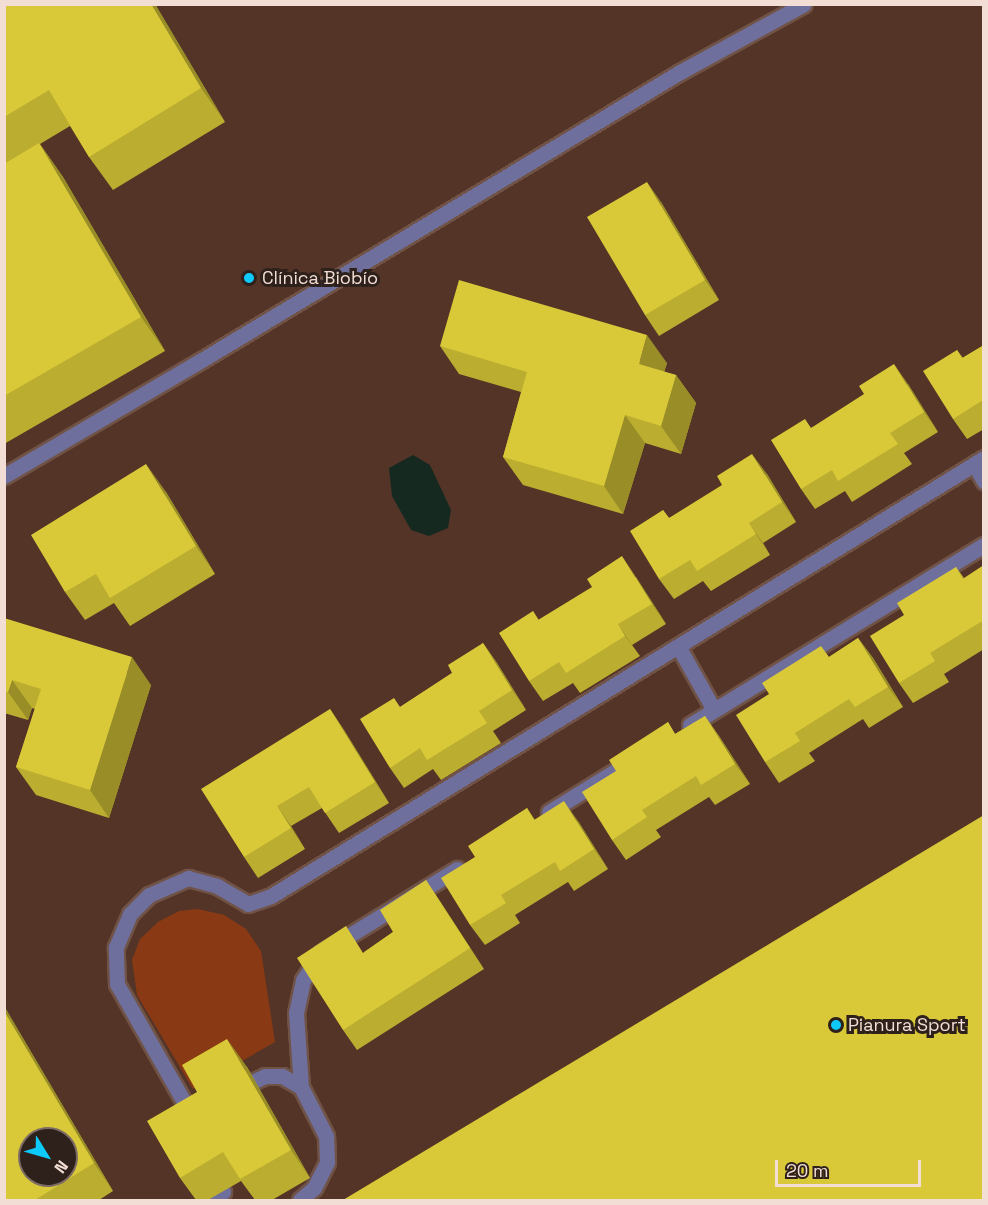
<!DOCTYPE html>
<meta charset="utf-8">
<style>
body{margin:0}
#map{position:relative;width:988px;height:1205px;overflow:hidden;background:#533427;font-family:"Space Grotesk",sans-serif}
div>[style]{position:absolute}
.green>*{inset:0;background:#893a14}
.water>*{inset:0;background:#152920}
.roads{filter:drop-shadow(2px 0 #705346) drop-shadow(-2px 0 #705346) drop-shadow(0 2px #705346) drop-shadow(0 -2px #705346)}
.minor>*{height:15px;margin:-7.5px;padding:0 7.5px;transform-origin:7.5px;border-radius:7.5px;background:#6e6f9d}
.wall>*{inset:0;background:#bbad30}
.shaded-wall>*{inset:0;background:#988d27}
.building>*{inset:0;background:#d9c938}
.dots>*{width:16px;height:16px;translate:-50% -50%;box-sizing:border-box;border:3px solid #2e201a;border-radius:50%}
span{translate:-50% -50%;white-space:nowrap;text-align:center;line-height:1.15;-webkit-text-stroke:6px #2e201a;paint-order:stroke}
.poi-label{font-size:18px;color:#f2ded5}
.left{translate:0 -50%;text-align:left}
.frame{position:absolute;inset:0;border:6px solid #f2ded5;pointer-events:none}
.north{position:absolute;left:18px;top:1127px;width:60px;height:60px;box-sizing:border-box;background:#2e201a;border:2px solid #7c6c65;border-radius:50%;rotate:127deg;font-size:16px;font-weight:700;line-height:24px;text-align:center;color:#f2ded5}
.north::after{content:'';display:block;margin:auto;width:21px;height:27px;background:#0ecafa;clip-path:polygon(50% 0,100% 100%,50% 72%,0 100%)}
.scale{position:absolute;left:775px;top:1160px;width:146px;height:27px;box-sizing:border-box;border:3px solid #f2ded5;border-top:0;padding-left:8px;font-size:18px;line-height:21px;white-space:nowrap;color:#f2ded5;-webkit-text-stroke:4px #2e201a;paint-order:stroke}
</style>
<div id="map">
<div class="green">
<i style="clip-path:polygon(198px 909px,224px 915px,246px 929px,261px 951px,275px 1042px,193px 1089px,137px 995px,132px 960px,140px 939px,158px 922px,179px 911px)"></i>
</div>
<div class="water">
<i style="clip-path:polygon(413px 455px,430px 465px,451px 510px,448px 528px,429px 536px,411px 530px,392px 496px,389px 468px)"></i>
</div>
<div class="roads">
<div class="minor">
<i style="left:974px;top:464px;width:20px;rotate:60deg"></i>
<i style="left:4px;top:476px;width:227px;rotate:-30.4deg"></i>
<i style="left:200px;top:361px;width:560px;rotate:-31.05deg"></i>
<i style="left:680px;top:72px;width:141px;rotate:-28.7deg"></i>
<i style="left:678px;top:646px;width:73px;rotate:60.6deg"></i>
<i style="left:690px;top:725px;width:345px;rotate:-31.5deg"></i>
<i style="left:549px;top:812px;width:99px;rotate:-31.8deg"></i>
<i style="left:254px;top:1081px;width:12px;rotate:-24deg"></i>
<i style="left:265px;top:1076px;width:17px"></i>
<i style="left:282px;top:1076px;width:22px;rotate:30deg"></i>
<i style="left:192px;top:1116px;width:152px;rotate:-119.6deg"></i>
<i style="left:117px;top:984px;width:37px;rotate:-92deg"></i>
<i style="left:116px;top:947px;width:36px;rotate:-67deg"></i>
<i style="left:130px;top:914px;width:27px;rotate:-45deg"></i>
<i style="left:149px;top:895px;width:43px;rotate:-23.6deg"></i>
<i style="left:188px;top:878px;width:30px;rotate:15deg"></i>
<i style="left:217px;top:886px;width:36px;rotate:30deg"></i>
<i style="left:248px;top:904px;width:24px;rotate:-19deg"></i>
<i style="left:271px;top:896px;width:837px;rotate:-31.56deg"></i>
<i style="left:216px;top:1200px;width:11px;rotate:-49deg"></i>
<i style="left:300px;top:1200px;width:18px;rotate:-41deg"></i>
<i style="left:314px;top:1188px;width:29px;rotate:-63deg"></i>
<i style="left:327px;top:1162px;width:26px;rotate:-92deg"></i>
<i style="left:326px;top:1136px;width:55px;rotate:-117deg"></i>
<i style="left:301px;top:1087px;width:74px;rotate:-93.9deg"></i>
<i style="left:296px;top:1013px;width:34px;rotate:-78deg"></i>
<i style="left:303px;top:980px;width:32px;rotate:-56deg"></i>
<i style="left:321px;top:953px;width:160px;rotate:-31.7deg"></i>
</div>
</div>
<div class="wall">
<i style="clip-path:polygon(4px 4px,155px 4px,225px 122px,113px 190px,89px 157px,70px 126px,40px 144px,63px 177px,165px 351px,4px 444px)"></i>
<i style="clip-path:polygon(661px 202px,719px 300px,659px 336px,645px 315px)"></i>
<i style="clip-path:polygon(984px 345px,984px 429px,967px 439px,953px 419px,957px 350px,963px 358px)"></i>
<i style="clip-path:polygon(440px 346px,667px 363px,664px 372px,676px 375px,696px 403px,681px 454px,645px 443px,623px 514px,523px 485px,503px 457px,521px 392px,459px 374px)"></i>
<i style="clip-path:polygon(908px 384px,938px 432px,904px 453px,912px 464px,852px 502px,845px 491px,815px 509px,801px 489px,811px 428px)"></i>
<i style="clip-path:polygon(767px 474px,796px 522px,763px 543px,770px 555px,711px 591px,703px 581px,674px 599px,659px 579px,663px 510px,669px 518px)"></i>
<i style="clip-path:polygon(166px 492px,215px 574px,130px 626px,114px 603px,85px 620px,65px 592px)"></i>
<i style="clip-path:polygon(984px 565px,984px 649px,944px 674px,949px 682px,913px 703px,899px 683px,904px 615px,956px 567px,964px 578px)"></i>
<i style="clip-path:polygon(636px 577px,666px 624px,632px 645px,640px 656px,580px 693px,573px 683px,543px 701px,529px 681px,533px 611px,539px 620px)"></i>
<i style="clip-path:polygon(4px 618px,151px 685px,109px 818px,36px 795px,16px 767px,35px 709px,32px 708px,28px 720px,4px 713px)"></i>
<i style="clip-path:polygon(858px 638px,873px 658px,903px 707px,869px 728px,863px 719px,809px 753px,815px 761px,779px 783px,765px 762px,829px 657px)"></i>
<i style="clip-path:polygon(483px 643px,497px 663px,526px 710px,493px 731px,501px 743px,441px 780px,433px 769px,404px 788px,390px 768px,400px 707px,452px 673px)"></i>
<i style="clip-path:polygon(330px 709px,344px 730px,389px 803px,339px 833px,322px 808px,291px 826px,305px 849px,258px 878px,244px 857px)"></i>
<i style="clip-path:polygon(705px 716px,719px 736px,750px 784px,715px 805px,709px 797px,656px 830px,661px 837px,626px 860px,612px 840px,616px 771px,668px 722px,675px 734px)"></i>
<i style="clip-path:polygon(527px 808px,535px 820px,578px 821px,608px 869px,574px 891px,568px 882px,515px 915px,520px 923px,485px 945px,470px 925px,475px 857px)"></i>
<i style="clip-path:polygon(426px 880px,484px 969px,357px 1050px,343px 1030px,364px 952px,393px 932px)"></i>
<i style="clip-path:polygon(4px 1006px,113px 1191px,99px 1200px,4px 1200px)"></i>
<i style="clip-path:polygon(247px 1067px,310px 1178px,272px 1200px,255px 1200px,241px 1181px,208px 1200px,196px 1200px,180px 1178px)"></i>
</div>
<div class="shaded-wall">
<i style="clip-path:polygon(151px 4px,155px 4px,225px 122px,201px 88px)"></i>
<i style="clip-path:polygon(39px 143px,63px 177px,165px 351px,141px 317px)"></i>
<i style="clip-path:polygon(647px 182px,661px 202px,719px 300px,705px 280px)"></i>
<i style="clip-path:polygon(647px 335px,667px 363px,658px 392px,639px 364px)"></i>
<i style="clip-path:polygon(894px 364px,908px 384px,938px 432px,924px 412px)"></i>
<i style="clip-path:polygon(676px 375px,696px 403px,681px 454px,661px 426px)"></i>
<i style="clip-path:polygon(625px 415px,645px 443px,623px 514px,604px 486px)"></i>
<i style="clip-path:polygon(752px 454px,767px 474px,796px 522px,782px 502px)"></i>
<i style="clip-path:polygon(146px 464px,166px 492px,215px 574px,196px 546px)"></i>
<i style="clip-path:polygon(749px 523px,763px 543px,770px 555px,756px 534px)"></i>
<i style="clip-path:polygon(622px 556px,636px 577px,666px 624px,652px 604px)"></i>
<i style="clip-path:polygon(618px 624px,632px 645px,640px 656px,625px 636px)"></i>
<i style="clip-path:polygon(858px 638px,873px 658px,903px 707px,888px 687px)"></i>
<i style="clip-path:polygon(483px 643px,497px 663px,526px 710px,512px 690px)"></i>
<i style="clip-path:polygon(132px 657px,151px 685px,109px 818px,90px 790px)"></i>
<i style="clip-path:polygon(12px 680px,32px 708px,28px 720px,8px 692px)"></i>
<i style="clip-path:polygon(330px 709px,344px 730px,389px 803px,375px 782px)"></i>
<i style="clip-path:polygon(705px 716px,719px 736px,750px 784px,735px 764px)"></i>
<i style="clip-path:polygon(564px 801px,578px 821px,608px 869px,594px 849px)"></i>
<i style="clip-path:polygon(277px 806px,291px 826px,305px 849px,291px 828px)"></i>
<i style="clip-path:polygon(426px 880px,440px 901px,484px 969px,470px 948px)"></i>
<i style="clip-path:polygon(4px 1006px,113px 1191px,94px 1163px,4px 1011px)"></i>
<i style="clip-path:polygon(227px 1039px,247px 1067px,310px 1178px,291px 1150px)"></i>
</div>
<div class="building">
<i style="clip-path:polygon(4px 4px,151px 4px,201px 88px,89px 157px,49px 90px,4px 117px)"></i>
<i style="clip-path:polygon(39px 143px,141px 317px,4px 396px,4px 164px)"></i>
<i style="clip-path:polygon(647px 182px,705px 280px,645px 315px,587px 217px)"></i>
<i style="clip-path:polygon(459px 280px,647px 335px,639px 364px,676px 375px,661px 426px,625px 415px,604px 486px,503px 457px,527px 372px,440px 346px)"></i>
<i style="clip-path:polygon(984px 345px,984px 401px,983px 400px,953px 419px,923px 371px,957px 350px,962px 358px)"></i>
<i style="clip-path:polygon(894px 364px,924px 412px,890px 433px,898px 444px,838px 481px,832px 470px,801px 489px,771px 440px,805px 419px,811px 428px,864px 394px,859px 386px)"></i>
<i style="clip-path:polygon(752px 454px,782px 502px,749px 523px,756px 534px,697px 571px,690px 560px,659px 579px,630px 531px,663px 510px,669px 518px,722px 485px,717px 476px)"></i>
<i style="clip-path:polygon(146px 464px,196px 546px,110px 598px,96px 574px,65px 592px,31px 535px)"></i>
<i style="clip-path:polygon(622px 556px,652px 604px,618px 624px,625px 636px,566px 673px,559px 662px,529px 681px,499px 633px,533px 611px,538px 620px,592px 587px,587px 579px)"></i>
<i style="clip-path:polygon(984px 565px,984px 620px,930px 653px,935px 661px,899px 683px,870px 636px,904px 615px,897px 603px,956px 567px,963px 579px)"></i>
<i style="clip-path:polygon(4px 618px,132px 657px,90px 790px,16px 767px,41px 689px,12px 680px,8px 692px,4px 691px)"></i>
<i style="clip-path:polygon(858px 638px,888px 687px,855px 707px,849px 699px,795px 733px,800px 741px,765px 762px,736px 715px,769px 694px,762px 683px,821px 646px,829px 657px)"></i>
<i style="clip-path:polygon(483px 643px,512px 690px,479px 711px,487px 723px,427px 760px,420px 748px,390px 768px,360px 719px,394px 698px,400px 707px,452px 673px,448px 665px)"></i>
<i style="clip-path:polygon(330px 709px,375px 782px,325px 813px,309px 787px,277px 806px,291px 828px,244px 857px,201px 789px)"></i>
<i style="clip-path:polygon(705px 716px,735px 764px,701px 785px,696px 776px,642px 810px,647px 817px,612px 840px,582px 792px,616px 771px,609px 760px,668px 722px,675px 734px)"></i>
<i style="clip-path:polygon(564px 801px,594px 849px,560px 871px,555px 862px,501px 895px,506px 903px,470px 925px,441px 878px,475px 857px,468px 846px,527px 808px,534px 820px)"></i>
<i style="clip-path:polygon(984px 815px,984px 1200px,343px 1200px)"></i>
<i style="clip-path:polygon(426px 880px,470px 948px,343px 1030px,297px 958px,346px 926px,363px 953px,393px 932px,380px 910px)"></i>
<i style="clip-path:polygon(evenodd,4px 1011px,94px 1163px,35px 1200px,4px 1200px,4px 1011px,30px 1139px,66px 1139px,66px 1175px,30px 1175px,30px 1139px)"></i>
<i style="clip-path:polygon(227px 1039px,291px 1150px,240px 1179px,223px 1152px,180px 1178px,147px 1121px,197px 1092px,182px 1065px)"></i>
</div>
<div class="dots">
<i style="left:249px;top:278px;background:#0ecafa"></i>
<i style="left:836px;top:1025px;background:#0ecafa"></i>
</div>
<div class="poi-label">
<span class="left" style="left:262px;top:278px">Clínica Biobío</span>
<span class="left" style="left:848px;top:1025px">Pianura Sport</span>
</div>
<div class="frame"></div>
<div class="north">N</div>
<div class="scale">20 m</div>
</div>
